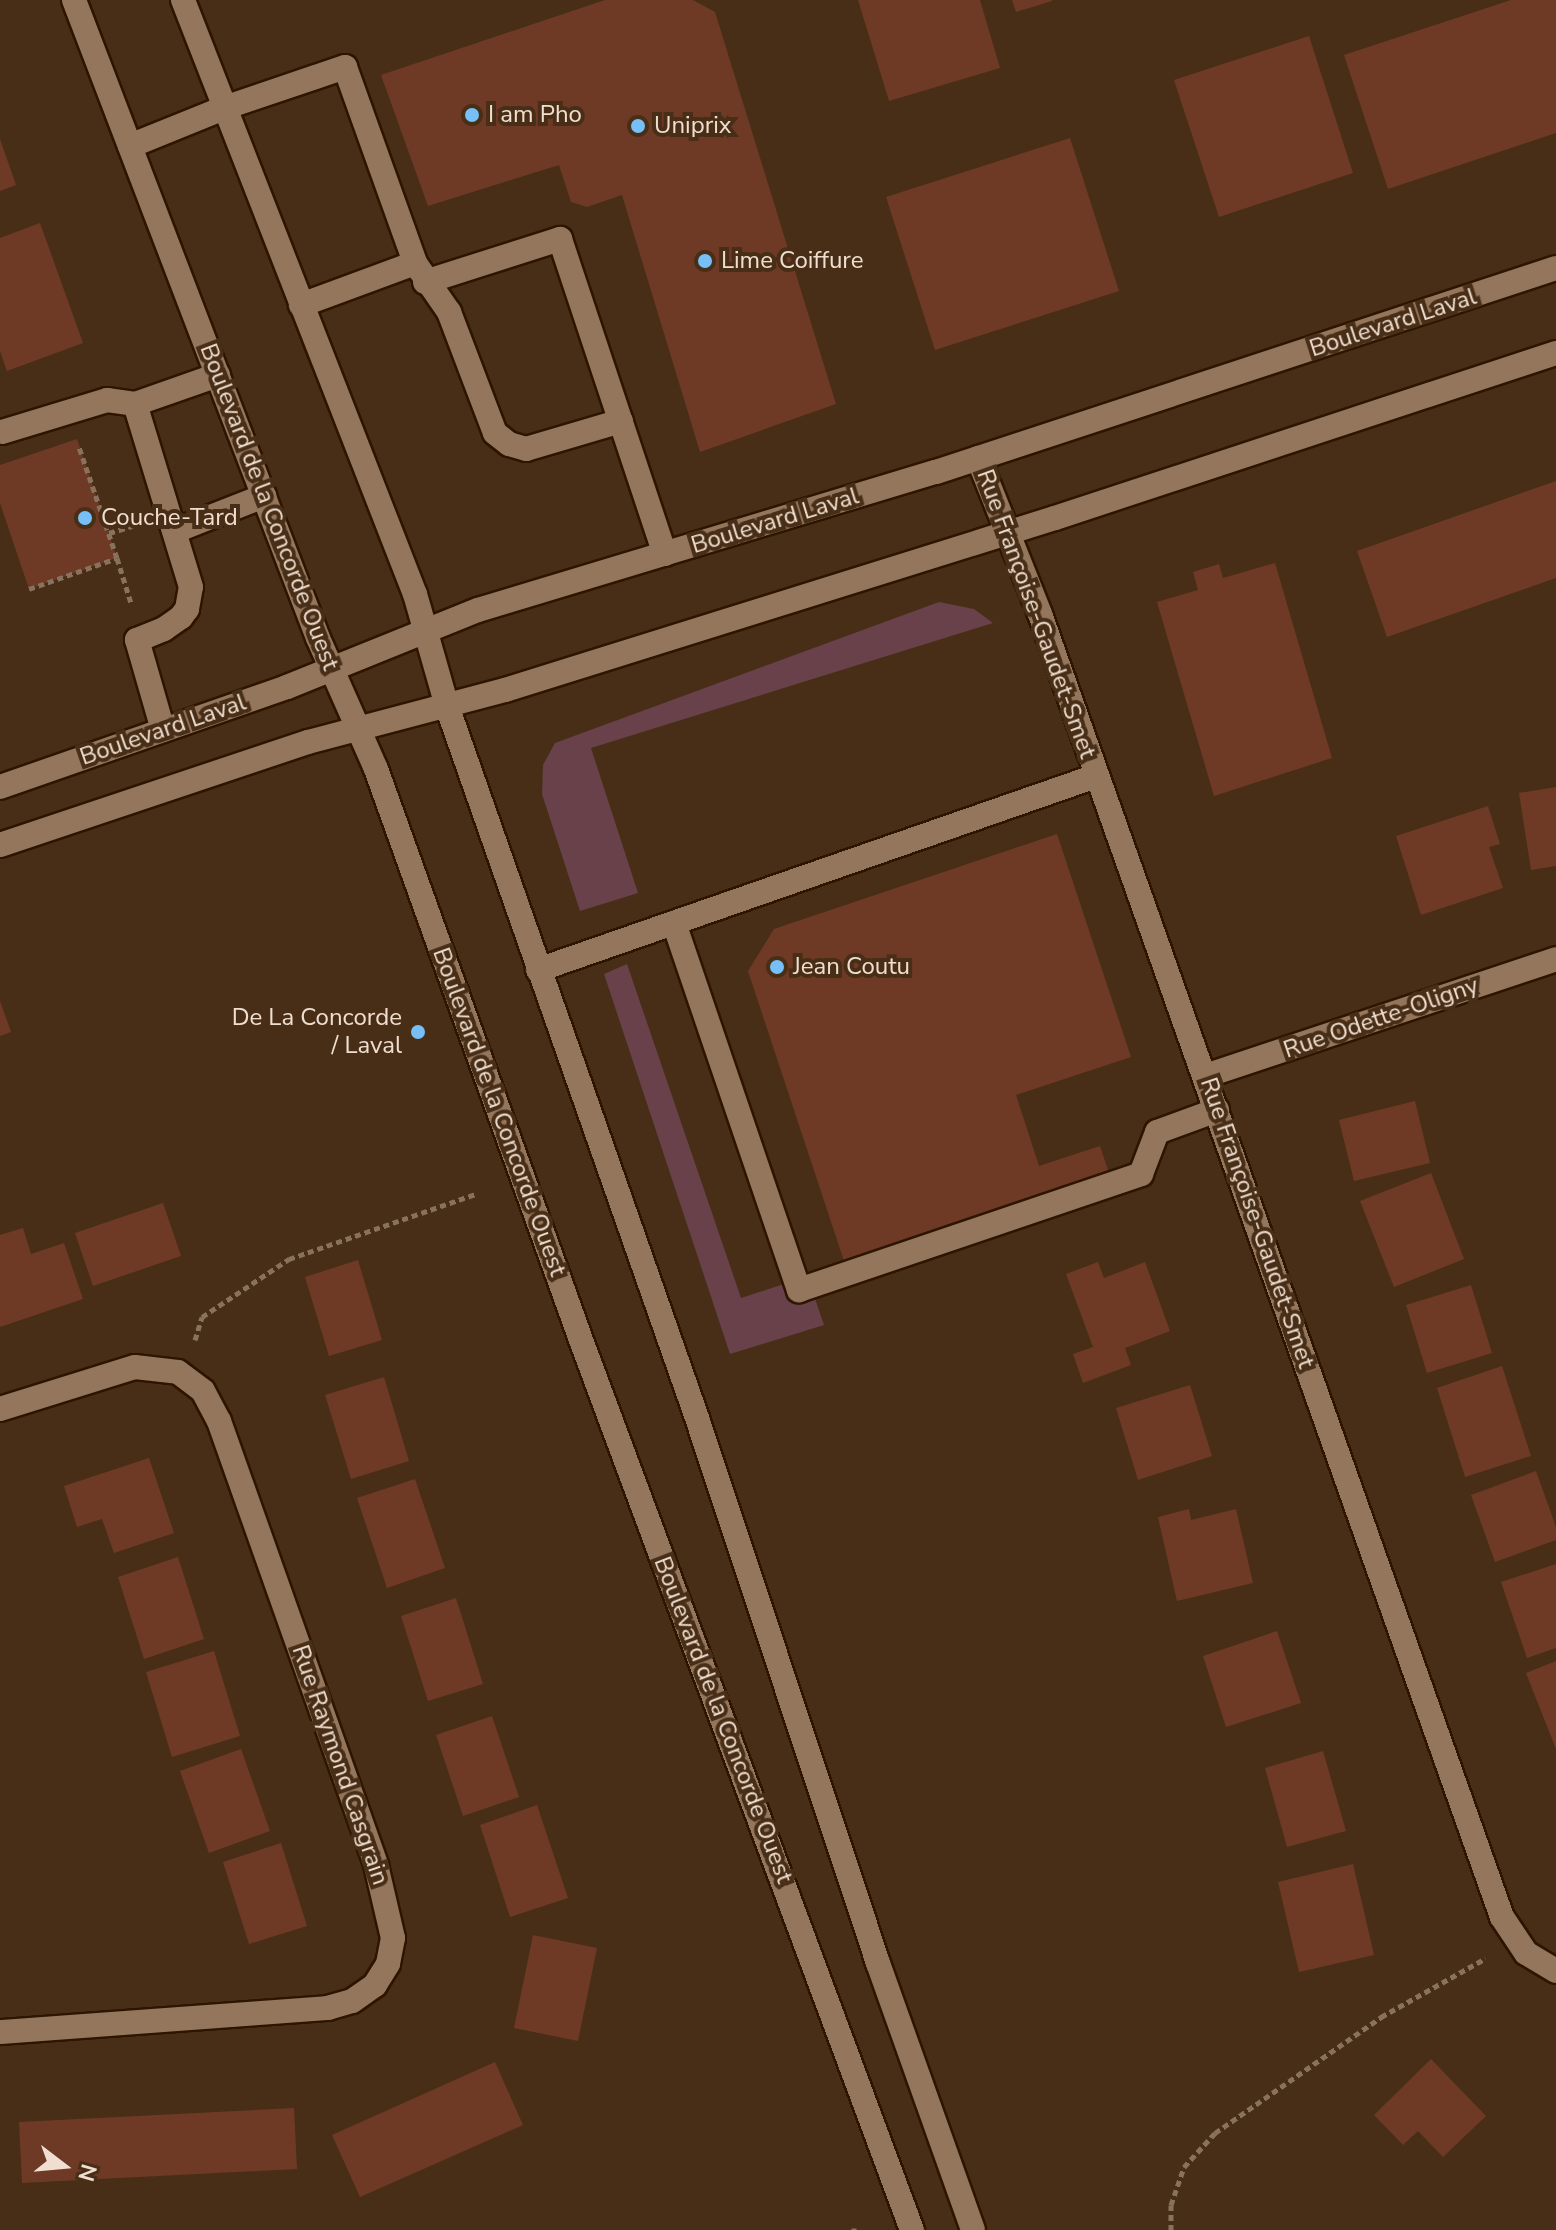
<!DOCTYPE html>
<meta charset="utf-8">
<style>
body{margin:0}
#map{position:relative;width:1556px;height:2230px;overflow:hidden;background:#482e16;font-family:"Nunito Sans",sans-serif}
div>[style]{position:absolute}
.green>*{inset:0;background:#68414b}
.building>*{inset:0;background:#6e3a25}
.path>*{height:5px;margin-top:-2.5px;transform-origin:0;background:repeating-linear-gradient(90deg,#88715d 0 6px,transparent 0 10px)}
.roads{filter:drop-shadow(2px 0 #2d1500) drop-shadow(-2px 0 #2d1500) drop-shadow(0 2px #2d1500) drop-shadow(0 -2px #2d1500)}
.minor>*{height:24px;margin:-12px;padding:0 12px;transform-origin:12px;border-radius:12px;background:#94765d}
.dots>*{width:22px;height:22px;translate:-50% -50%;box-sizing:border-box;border:4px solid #482e16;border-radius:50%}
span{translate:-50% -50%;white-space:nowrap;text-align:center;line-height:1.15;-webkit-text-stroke:8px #482e16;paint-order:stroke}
.poi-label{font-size:24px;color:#f0dfd1}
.left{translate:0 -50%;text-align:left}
.right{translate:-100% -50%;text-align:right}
.street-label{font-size:24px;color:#f0dfd1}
.north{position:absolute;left:24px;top:2126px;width:80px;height:80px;-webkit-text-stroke:6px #482e16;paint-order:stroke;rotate:106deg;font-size:22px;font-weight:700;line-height:32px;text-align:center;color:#f0dfd1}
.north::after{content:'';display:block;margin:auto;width:28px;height:36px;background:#f0dfd1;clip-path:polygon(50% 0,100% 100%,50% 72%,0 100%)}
</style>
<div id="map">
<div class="green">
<i style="clip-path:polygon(939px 602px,974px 609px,993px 623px,591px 748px,638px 893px,580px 911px,542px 794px,543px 765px,555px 743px)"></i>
<i style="clip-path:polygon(627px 964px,741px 1298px,790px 1282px,810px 1284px,824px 1325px,730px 1354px,604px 974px)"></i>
</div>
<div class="building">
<i style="clip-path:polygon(605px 0,693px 0,715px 12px,836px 404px,700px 452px,622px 195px,587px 207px,571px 202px,559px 165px,428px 206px,381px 75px)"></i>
<i style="clip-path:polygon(858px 0,980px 0,1000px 68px,889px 101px)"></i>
<i style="clip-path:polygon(1012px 0,1052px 0,1052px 1px,1016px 12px)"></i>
<i style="clip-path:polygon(1511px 0,1556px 0,1556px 133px,1388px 189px,1344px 55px)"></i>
<i style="clip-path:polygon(1309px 36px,1353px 173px,1219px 217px,1174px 80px)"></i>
<i style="clip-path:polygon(1070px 138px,1119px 291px,935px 350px,886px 197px)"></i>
<i style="clip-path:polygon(0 139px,16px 185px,0 191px)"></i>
<i style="clip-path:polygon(40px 223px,83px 343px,7px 371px,0 351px,0 238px)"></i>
<i style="clip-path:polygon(77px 439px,117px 558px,29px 589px,0 503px,0 465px)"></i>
<i style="clip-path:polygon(1556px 481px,1556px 578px,1387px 637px,1357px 551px)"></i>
<i style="clip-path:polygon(1275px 563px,1332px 758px,1214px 796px,1157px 602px,1198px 590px,1193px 572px,1219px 564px,1223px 578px)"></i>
<i style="clip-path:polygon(1556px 787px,1556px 866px,1531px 870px,1519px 793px)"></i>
<i style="clip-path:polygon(1488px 806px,1500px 844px,1489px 847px,1503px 888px,1421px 915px,1396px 836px)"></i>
<i style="clip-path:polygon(1057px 834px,1131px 1057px,1016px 1095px,1039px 1166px,1100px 1146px,1109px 1173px,844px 1261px,748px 971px,774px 929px)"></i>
<i style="clip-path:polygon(0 1001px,11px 1032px,0 1036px)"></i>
<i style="clip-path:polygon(1415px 1101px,1430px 1163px,1354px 1181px,1339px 1120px)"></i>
<i style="clip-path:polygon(1431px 1173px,1464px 1259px,1394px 1287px,1360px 1201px)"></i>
<i style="clip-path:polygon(163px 1203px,181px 1256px,93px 1286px,75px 1233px)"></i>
<i style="clip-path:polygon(23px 1228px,31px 1254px,64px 1243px,83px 1299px,0 1327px,0 1235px)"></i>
<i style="clip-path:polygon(358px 1260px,382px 1340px,329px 1356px,305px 1277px)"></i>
<i style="clip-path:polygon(1098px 1262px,1104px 1278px,1145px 1262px,1170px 1331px,1125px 1348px,1131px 1365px,1083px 1383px,1073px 1354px,1093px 1347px,1066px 1274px)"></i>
<i style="clip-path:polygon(1471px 1285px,1492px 1353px,1427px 1373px,1406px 1305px)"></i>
<i style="clip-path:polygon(1502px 1366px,1531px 1456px,1465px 1477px,1437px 1388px)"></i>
<i style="clip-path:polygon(384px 1377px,409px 1461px,351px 1479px,325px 1395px)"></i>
<i style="clip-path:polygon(1190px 1385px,1212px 1456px,1138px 1480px,1116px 1408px)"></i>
<i style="clip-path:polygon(149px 1458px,174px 1533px,114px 1553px,102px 1519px,77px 1527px,64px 1486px)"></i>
<i style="clip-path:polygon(1536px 1471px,1556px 1527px,1556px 1540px,1495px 1562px,1471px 1495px)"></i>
<i style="clip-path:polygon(415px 1479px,445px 1568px,387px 1588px,357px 1498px)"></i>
<i style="clip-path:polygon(1189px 1509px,1191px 1520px,1236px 1509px,1253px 1583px,1177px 1601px,1158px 1517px)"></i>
<i style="clip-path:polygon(178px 1557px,204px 1639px,144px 1659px,118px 1577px)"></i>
<i style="clip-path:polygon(1556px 1564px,1556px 1648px,1527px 1658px,1501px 1582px)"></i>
<i style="clip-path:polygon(456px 1598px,483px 1684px,428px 1701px,401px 1616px)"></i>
<i style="clip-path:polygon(1277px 1631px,1301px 1703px,1226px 1727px,1203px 1656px)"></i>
<i style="clip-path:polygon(214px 1651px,240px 1736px,172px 1757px,146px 1672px)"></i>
<i style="clip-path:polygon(1556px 1661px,1556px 1749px,1526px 1673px)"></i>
<i style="clip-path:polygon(492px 1716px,519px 1797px,463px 1816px,436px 1735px)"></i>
<i style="clip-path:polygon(241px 1749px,270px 1831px,209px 1853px,180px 1771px)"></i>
<i style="clip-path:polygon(1323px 1751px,1346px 1831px,1287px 1847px,1265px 1768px)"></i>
<i style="clip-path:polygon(537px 1805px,568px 1898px,510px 1917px,480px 1825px)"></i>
<i style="clip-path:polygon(281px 1843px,307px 1926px,249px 1944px,223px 1862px)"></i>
<i style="clip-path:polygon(1353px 1864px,1374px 1955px,1299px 1972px,1278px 1882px)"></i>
<i style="clip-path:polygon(533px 1935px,597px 1948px,578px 2041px,514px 2028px)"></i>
<i style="clip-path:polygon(1431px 2059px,1486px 2116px,1443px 2157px,1418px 2131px,1403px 2145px,1374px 2115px)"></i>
<i style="clip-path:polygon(495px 2062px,523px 2125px,360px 2197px,332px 2135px)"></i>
<i style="clip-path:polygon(294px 2108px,297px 2169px,22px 2183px,19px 2122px)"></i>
</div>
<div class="path">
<i style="left:109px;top:533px;width:27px;rotate:-17deg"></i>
<i style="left:117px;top:558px;width:47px;rotate:72.7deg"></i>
<i style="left:29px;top:589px;width:93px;rotate:-19.4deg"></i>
<i style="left:117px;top:558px;width:117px;rotate:-108.9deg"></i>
<i style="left:195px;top:1340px;width:24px;rotate:-73deg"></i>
<i style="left:202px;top:1317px;width:105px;rotate:-33.7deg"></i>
<i style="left:289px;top:1259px;width:198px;rotate:-19.2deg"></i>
<i style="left:854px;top:2228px;width:2px;rotate:90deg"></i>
<i style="left:1171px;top:2230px;width:25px;rotate:-90deg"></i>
<i style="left:1171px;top:2205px;width:40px;rotate:-71.1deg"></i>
<i style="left:1184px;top:2167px;width:46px;rotate:-47.6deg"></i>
<i style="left:1215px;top:2133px;width:203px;rotate:-34.9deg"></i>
<i style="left:1381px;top:2017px;width:120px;rotate:-29.3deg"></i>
</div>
<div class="roads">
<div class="minor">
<i style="left:74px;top:0;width:683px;rotate:69.07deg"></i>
<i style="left:318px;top:638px;width:143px;rotate:66.1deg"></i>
<i style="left:376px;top:769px;width:607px;rotate:70.25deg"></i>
<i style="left:581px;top:1340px;width:950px;rotate:69.6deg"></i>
<i style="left:183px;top:0;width:638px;rotate:68.67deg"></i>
<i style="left:415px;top:594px;width:116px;rotate:74.1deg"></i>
<i style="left:447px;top:706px;width:755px;rotate:70.65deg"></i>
<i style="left:697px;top:1418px;width:574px;rotate:71.63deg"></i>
<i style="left:878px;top:1963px;width:283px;rotate:70.4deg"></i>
<i style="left:130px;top:146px;width:101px;rotate:-22deg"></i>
<i style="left:224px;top:108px;width:128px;rotate:-18.7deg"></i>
<i style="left:345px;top:67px;width:208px;rotate:70.3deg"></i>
<i style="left:415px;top:263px;width:60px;rotate:55.2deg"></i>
<i style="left:449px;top:312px;width:129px;rotate:69.2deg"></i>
<i style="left:495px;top:433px;width:18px;rotate:38deg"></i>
<i style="left:509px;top:444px;width:18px;rotate:16deg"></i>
<i style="left:526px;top:449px;width:99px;rotate:-16.4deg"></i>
<i style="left:425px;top:282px;width:142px;rotate:-17.7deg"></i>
<i style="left:560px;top:239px;width:332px;rotate:71.6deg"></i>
<i style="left:301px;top:305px;width:121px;rotate:-20.2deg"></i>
<i style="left:2px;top:432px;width:110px;rotate:-16.9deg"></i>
<i style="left:107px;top:400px;width:28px;rotate:8deg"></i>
<i style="left:978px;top:458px;width:168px;rotate:68.3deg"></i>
<i style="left:1040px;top:614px;width:1382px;rotate:70.48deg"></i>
<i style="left:1502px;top:1917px;width:43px;rotate:56.3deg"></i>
<i style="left:1526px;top:1953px;width:35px;rotate:31deg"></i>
<i style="left:175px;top:531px;width:96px;rotate:-21.5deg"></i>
<i style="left:163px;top:730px;width:94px;rotate:-106.1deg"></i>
<i style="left:137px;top:640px;width:29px;rotate:-22deg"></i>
<i style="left:164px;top:629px;width:21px;rotate:-35deg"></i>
<i style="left:181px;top:617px;width:10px;rotate:-53deg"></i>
<i style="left:187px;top:609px;width:22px;rotate:-80deg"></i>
<i style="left:191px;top:587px;width:191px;rotate:-107deg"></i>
<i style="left:135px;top:404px;width:88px;rotate:-19.3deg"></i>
<i style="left:0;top:787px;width:304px;rotate:-19.2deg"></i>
<i style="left:287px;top:687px;width:206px;rotate:-22deg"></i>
<i style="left:478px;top:610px;width:478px;rotate:-16.8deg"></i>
<i style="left:936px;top:472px;width:653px;rotate:-18.21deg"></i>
<i style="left:0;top:845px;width:325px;rotate:-18.5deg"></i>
<i style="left:308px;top:742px;width:204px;rotate:-14.8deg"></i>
<i style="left:505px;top:690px;width:576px;rotate:-17.37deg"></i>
<i style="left:1055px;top:518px;width:527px;rotate:-18.23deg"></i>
<i style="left:674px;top:923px;width:388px;rotate:71.2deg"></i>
<i style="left:799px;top:1290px;width:361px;rotate:-18.7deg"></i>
<i style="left:1141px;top:1174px;width:45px;rotate:-69.1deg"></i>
<i style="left:1157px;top:1132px;width:64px;rotate:-20.1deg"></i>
<i style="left:538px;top:970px;width:591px;rotate:-19.17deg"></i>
<i style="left:1205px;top:1076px;width:370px;rotate:-18.4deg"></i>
<i style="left:0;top:1409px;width:141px;rotate:-17.3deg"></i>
<i style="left:135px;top:1367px;width:43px;rotate:6.6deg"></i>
<i style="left:178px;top:1372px;width:31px;rotate:37deg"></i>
<i style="left:203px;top:1391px;width:34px;rotate:62deg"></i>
<i style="left:219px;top:1421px;width:471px;rotate:70.5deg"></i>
<i style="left:376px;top:1865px;width:75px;rotate:76.9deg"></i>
<i style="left:393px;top:1938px;width:26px;rotate:101deg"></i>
<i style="left:388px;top:1964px;width:25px;rotate:122deg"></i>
<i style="left:375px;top:1985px;width:28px;rotate:145deg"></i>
<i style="left:352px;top:2001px;width:25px;rotate:164deg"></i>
<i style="left:328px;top:2008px;width:329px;rotate:175.8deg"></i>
</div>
</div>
<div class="dots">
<i style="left:472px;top:115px;background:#76c0f7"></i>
<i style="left:638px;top:126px;background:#76c0f7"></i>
<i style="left:705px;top:261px;background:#76c0f7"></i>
<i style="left:85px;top:518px;background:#76c0f7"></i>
<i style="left:777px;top:967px;background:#76c0f7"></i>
<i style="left:418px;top:1032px;background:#76c0f7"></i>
</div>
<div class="poi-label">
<span class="left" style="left:488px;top:115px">I am Pho</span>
<span class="left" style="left:654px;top:126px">Uniprix</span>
<span class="left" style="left:721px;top:261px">Lime Coiffure</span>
<span class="left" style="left:101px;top:518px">Couche-Tard</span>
<span class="left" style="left:793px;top:967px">Jean Coutu</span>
<span class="right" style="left:402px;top:1032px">De La Concorde<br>/ Laval</span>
</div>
<div class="street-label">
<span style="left:1393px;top:323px;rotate:-18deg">Boulevard Laval</span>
<span style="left:269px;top:507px;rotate:69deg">Boulevard de la Concorde Ouest</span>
<span style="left:775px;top:521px;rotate:-17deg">Boulevard Laval</span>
<span style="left:1036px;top:614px;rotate:70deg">Rue Françoise-Gaudet-Smet</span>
<span style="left:163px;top:730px;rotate:-19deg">Boulevard Laval</span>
<span style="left:1381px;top:1018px;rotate:-19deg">Rue Odette-Oligny</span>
<span style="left:499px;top:1112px;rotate:70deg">Boulevard de la Concorde Ouest</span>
<span style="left:1257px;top:1223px;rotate:71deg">Rue Françoise-Gaudet-Smet</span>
<span style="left:723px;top:1720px;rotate:69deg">Boulevard de la Concorde Ouest</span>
<span style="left:340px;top:1765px;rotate:71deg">Rue Raymond Casgrain</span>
</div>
<div class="north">N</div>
</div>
